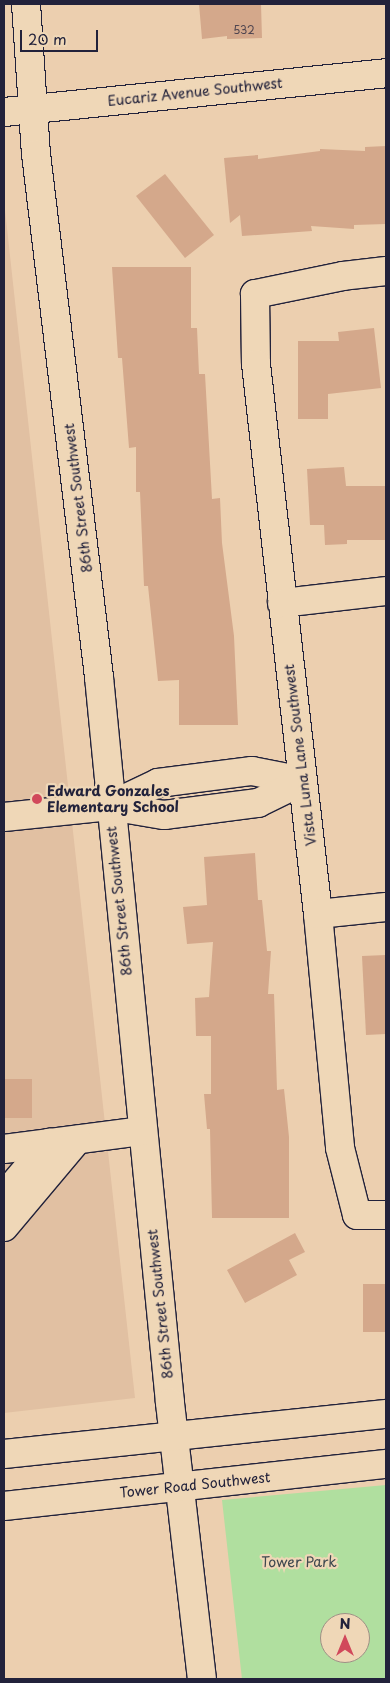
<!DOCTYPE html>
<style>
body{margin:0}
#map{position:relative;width:390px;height:1683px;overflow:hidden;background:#eccfaf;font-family:"Playpen Sans",sans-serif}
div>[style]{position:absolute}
.built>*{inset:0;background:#e1c0a2}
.green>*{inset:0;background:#b0df9f}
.building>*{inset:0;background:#d4a88b}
.roads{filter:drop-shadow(1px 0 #22223b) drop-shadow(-1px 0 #22223b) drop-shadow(0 1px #22223b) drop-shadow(0 -1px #22223b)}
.minor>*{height:28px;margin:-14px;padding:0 14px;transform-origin:14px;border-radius:14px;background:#efd7b7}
.dots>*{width:14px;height:14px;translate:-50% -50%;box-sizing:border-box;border:2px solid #efd7b7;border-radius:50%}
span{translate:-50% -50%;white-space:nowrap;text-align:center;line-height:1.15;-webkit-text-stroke:4.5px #efd7b7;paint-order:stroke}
.number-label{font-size:11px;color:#4e444f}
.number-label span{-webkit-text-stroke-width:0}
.street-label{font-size:14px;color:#22223b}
.poi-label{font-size:14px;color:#22223b;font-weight:700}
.left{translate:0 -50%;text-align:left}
.park-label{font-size:14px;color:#3e484f}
.frame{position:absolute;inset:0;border:5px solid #22223b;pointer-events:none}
.north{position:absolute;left:320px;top:1613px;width:50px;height:50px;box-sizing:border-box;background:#efd7b7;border:1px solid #9d8f85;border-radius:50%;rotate:0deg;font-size:14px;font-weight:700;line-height:20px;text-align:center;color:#22223b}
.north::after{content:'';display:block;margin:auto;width:18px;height:22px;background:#d1495b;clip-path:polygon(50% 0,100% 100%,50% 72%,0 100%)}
.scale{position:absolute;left:20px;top:30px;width:78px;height:22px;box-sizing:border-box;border:2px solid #22223b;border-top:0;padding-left:6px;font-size:15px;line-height:18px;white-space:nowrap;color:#22223b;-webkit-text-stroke:4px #efd7b7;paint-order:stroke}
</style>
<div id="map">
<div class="built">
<i style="clip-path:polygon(4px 201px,135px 1398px,4px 1413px)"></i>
</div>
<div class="green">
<i style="clip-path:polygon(evenodd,386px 1485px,386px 1679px,242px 1679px,222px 1500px,386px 1485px,330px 1623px,360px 1623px,360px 1653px,330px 1653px,330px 1623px)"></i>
</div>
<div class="building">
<i style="clip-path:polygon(199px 4px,261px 4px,262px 38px,227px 39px,227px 36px,202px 39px)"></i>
<i style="clip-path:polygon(386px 146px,386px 224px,354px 225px,354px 229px,311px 226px,312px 231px,242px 236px,240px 215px,230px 223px,224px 158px,258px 155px,258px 159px,320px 151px,320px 149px,365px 151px,365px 147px)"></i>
<i style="clip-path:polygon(165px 174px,214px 235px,185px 258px,136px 196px)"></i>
<i style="clip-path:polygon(112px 267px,191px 267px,191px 328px,197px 328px,199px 374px,205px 374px,212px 499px,220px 498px,222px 543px,234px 636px,238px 725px,179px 725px,179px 680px,158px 681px,148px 586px,144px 586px,140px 492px,136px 492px,136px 447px,129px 448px,122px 358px,118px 358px)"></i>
<i style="clip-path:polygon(374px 328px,381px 388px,328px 394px,328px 419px,298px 419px,298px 341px,339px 341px,338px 332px)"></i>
<i style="clip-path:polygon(344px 467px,346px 486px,386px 486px,386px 540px,347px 540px,347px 544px,325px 545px,324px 525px,310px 525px,307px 469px)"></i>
<i style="clip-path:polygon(255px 853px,258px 900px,262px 900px,267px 951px,271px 951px,268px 994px,274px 994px,277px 1090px,284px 1089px,289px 1137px,289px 1218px,212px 1218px,210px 1129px,207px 1129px,204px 1094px,211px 1094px,211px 1036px,196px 1036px,195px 998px,209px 997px,213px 942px,187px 944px,183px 907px,207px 905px,204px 857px)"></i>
<i style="clip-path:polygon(386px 955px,386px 1034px,366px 1035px,362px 956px)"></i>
<i style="clip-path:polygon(4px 1079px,32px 1079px,32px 1118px,4px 1118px)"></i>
<i style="clip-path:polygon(295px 1233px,305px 1252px,289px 1260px,297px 1275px,245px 1303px,227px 1270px)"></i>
<i style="clip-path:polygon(363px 1284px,386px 1284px,386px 1332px,363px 1332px)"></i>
</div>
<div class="roads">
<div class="minor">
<i style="left:26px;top:4px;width:150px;rotate:86.2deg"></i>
<i style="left:36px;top:154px;width:527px;rotate:83.13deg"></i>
<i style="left:99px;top:677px;width:729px;rotate:84.41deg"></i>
<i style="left:170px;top:1403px;width:278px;rotate:83.4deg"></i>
<i style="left:4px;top:112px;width:384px;rotate:-5.8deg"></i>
<i style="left:386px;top:271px;width:43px;rotate:173.4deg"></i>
<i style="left:343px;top:276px;width:90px;rotate:168.4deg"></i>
<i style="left:255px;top:294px;width:70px;rotate:89.2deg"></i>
<i style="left:256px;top:364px;width:553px;rotate:83.57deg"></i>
<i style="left:318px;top:914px;width:235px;rotate:84.6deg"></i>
<i style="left:340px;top:1148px;width:69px;rotate:75.8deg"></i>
<i style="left:357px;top:1215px;width:29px"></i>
<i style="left:282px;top:603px;width:105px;rotate:-6.6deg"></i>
<i style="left:110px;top:806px;width:53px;rotate:-25.6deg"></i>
<i style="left:158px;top:783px;width:95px;rotate:-7.3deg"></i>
<i style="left:252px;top:771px;width:52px;rotate:11.1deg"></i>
<i style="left:4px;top:817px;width:107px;rotate:-5.9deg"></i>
<i style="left:110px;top:806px;width:55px;rotate:9.5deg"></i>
<i style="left:164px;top:815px;width:95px;rotate:-7.3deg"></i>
<i style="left:258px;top:803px;width:50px;rotate:-26.1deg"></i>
<i style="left:318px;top:914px;width:68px;rotate:-5.9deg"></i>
<i style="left:4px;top:1149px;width:140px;rotate:-7.4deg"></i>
<i style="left:4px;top:1196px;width:70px;rotate:-49.7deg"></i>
<i style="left:4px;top:1227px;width:114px;rotate:-50deg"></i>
<i style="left:4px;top:1454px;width:384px;rotate:-6deg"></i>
<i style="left:4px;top:1506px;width:384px;rotate:-6.3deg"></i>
</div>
</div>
<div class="dots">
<i style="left:37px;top:799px;background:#d1495b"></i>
</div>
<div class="number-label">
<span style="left:244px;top:30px">532</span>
</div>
<div class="street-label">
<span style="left:195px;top:92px;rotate:-6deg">Eucariz Avenue Southwest</span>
<span style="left:78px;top:498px;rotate:-97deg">86th Street Southwest</span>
<span style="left:300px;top:755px;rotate:-97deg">Vista Luna Lane Southwest</span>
<span style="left:119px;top:901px;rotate:-96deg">86th Street Southwest</span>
<span style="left:160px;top:1304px;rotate:-96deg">86th Street Southwest</span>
<span style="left:195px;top:1485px;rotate:-6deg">Tower Road Southwest</span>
</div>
<div class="poi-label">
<span class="left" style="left:47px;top:799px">Edward Gonzales<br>Elementary School</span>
</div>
<div class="park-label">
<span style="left:299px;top:1562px">Tower Park</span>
</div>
<div class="frame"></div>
<div class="north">N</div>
<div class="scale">20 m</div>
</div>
